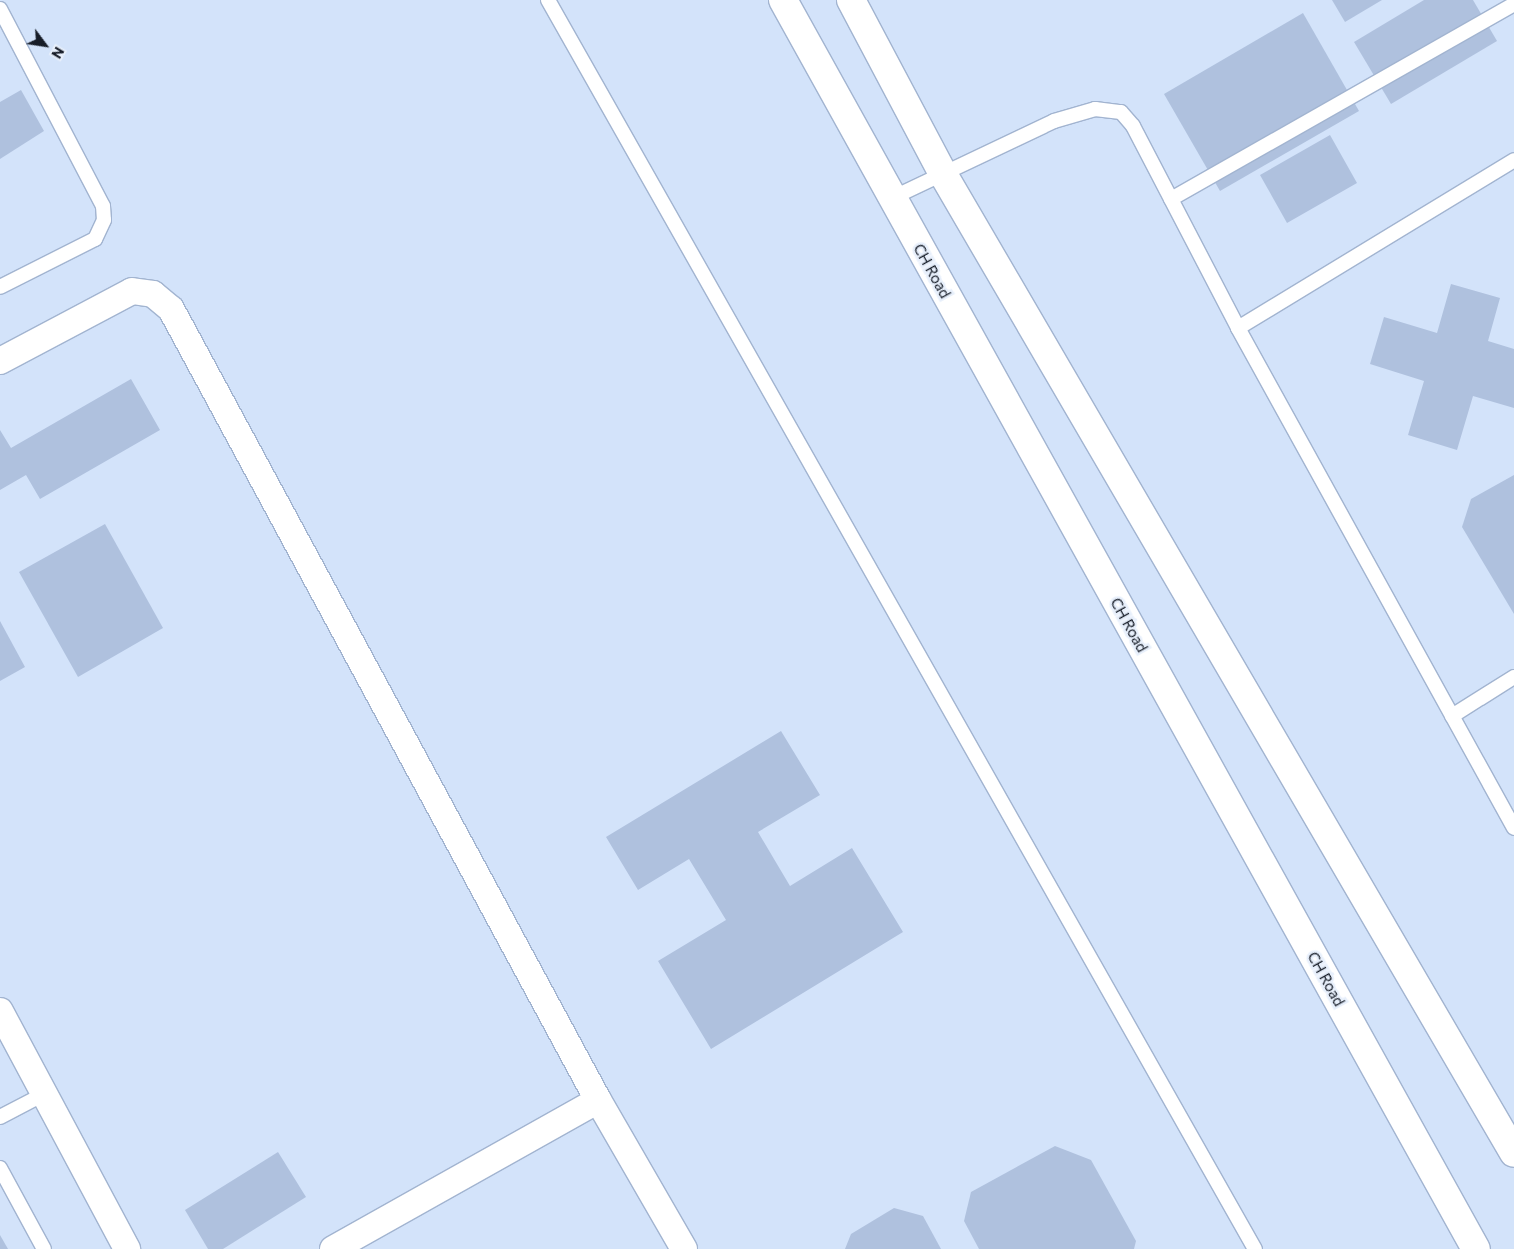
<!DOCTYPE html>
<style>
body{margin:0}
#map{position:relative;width:1514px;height:1249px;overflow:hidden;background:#d3e3fa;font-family:Commissioner,sans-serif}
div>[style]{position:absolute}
.building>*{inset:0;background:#afc1de}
.roads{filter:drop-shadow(1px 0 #a2b4d0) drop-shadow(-1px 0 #a2b4d0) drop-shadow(0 1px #a2b4d0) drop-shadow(0 -1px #a2b4d0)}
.service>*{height:14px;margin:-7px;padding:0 7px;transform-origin:7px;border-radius:7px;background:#fff}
.minor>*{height:26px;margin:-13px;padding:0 13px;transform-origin:13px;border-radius:13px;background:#fff}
.tertiary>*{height:28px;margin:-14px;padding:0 14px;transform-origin:14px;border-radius:14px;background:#fff}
span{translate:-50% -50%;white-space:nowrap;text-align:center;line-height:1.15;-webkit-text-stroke:5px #e7effb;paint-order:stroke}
.street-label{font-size:15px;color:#171d28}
.north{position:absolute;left:20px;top:20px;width:50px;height:50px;-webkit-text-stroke:4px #e7effb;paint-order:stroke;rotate:121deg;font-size:14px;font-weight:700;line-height:20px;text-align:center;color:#171d28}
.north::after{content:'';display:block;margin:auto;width:18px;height:22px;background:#171d28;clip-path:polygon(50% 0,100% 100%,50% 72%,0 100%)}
</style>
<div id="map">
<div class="building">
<i style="clip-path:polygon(1332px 0,1382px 0,1345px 22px)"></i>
<i style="clip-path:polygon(1424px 0,1473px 0,1497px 41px,1391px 104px,1354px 42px)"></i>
<i style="clip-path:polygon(1303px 13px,1359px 111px,1220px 191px,1164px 94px)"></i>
<i style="clip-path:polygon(21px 90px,44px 131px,0 159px,0 102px)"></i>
<i style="clip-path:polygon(1330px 135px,1357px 183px,1287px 223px,1260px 175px)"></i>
<i style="clip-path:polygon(1451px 284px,1500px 298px,1488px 341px,1514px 349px,1514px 408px,1473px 396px,1457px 450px,1408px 435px,1424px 381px,1370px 364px,1384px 317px,1437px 333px)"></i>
<i style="clip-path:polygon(131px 379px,160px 430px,40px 499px,26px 475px,0 490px,0 430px,11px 448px)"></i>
<i style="clip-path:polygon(1514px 475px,1514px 614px,1462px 527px,1471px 499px)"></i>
<i style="clip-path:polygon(105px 524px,163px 628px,78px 677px,19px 572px)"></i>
<i style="clip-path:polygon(0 621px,25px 667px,0 681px)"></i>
<i style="clip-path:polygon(781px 731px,820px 795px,758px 832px,790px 886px,852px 848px,903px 932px,711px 1049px,658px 961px,726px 920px,689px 859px,638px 890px,606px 837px)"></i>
<i style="clip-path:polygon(1055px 1146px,1091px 1160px,1136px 1241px,1134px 1249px,979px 1249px,964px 1221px,971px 1192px)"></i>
<i style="clip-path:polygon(278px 1152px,306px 1197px,223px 1249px,208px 1249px,185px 1210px)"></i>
<i style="clip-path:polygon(894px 1208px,923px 1216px,941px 1249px,845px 1249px,851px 1234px)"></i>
<i style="clip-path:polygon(0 1235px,8px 1249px,0 1249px)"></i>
</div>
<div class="roads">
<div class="service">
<i style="left:548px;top:0;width:1435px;rotate:60.49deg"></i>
<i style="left:0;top:9px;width:222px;rotate:62.4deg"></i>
<i style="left:103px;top:206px;width:14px;rotate:86deg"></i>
<i style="left:104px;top:220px;width:21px;rotate:115deg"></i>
<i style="left:95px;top:239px;width:106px;rotate:153.2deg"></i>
<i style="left:892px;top:198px;width:179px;rotate:-25.4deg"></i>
<i style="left:1054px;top:121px;width:43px;rotate:-16.3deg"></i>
<i style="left:1095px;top:109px;width:26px;rotate:7deg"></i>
<i style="left:1121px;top:112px;width:18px;rotate:49deg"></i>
<i style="left:1133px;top:126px;width:228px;rotate:62.5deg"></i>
<i style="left:1238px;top:328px;width:571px;rotate:61.1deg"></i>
<i style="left:1171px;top:199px;width:395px;rotate:-29.6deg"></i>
<i style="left:1238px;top:328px;width:323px;rotate:-31.3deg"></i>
<i style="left:1452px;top:716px;width:73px;rotate:-32.2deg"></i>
<i style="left:0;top:1117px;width:50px;rotate:-27.6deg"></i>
<i style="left:0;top:1168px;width:92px;rotate:61.5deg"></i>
</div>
<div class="minor">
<i style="left:0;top:361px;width:149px;rotate:-27.9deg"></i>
<i style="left:132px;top:291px;width:21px;rotate:8deg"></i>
<i style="left:153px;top:294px;width:23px;rotate:40deg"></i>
<i style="left:171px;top:309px;width:899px;rotate:61.64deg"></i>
<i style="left:598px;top:1100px;width:172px;rotate:60deg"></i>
<i style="left:0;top:1011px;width:270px;rotate:61.9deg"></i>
<i style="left:333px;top:1249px;width:304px;rotate:-29.3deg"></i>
</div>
<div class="tertiary">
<i style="left:783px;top:0;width:1428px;rotate:60.98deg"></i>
<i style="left:851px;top:0;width:197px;rotate:62.1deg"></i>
<i style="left:943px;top:174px;width:1133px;rotate:59.75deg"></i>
</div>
</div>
<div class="street-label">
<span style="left:932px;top:271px;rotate:61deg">CH Road</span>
<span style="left:1129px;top:625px;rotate:61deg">CH Road</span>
<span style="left:1326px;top:979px;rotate:61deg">CH Road</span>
</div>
<div class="north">N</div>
</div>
